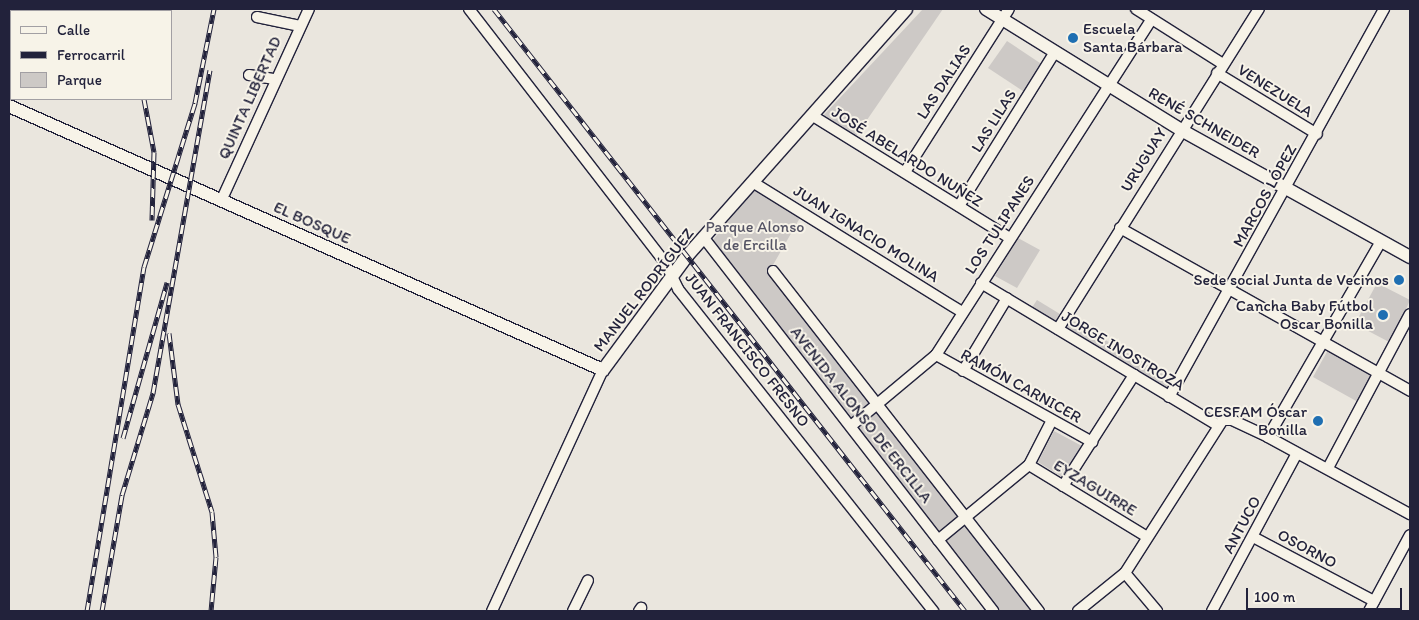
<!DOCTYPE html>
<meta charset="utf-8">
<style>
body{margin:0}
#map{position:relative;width:1419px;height:620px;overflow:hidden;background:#eae6de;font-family:Itim,sans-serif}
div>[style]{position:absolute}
.green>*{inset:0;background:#cdc9c6}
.roads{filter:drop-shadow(1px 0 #22223b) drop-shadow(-1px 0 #22223b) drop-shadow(0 1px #22223b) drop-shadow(0 -1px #22223b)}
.minor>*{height:10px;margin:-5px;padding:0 5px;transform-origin:5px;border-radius:5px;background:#f7f3e8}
.tertiary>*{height:12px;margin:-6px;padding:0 6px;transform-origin:6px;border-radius:6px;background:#f7f3e8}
.rail>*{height:5px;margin-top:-2.5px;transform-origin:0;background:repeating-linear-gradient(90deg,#f7f3e8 0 9px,#22223b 0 18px);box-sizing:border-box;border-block:1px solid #22223b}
.dots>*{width:14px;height:14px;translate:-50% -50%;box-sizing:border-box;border:2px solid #f7f3e8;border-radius:50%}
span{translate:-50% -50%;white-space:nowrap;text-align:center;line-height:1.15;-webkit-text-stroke:4px #f7f3e8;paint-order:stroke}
.poi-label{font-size:16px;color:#22223b}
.left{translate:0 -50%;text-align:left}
.right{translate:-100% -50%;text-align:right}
.street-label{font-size:16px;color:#22223b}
.park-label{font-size:16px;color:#555465}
.frame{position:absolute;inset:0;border:10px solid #22223b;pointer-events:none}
.legend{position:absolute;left:10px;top:10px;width:162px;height:90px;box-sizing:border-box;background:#f7f3e8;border:1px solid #a29fa3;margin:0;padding:6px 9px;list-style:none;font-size:15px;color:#22223b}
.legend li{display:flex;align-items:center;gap:10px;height:25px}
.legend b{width:25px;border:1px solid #a29fa3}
.scale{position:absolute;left:1246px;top:588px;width:156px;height:22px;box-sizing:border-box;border:2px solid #22223b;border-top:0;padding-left:6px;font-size:15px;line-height:18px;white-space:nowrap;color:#22223b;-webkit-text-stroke:4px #f7f3e8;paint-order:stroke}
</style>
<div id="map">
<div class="green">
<i style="clip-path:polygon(923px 9px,943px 9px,856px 136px,822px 117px)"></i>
<i style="clip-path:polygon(1007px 41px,1043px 65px,1026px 93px,988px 68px)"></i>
<i style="clip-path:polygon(756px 187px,801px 216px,769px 272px,1034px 611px,999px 611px,713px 240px)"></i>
<i style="clip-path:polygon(1018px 238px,1040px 250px,1017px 288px,995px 276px)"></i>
<i style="clip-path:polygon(1377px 283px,1410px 300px,1391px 343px,1355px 324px)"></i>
<i style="clip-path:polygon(1037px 300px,1060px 314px,1055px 324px,1031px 309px)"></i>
<i style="clip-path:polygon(1070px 319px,1176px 382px,1168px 392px,1064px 329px)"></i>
<i style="clip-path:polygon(1328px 350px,1373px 374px,1358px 402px,1313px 377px)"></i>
<i style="clip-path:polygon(1054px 431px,1082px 446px,1062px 477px,1038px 462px)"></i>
</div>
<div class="roads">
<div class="minor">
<i style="left:469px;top:9px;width:322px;rotate:52.3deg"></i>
<i style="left:666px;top:264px;width:28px;rotate:64deg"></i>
<i style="left:678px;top:289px;width:411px;rotate:51.6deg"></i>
<i style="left:1136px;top:9px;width:103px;rotate:32.3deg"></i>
<i style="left:257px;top:17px;width:44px;rotate:11.8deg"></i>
<i style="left:1217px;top:73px;width:117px;rotate:31.4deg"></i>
<i style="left:249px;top:75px;width:26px;rotate:9deg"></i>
<i style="left:813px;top:116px;width:232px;rotate:31.8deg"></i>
<i style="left:905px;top:172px;width:193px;rotate:-57.5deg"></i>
<i style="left:754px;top:183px;width:245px;rotate:31.8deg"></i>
<i style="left:221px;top:201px;width:211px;rotate:-65.4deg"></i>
<i style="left:959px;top:206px;width:181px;rotate:-58.1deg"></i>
<i style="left:1120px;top:228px;width:333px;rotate:29.3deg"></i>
<i style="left:704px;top:238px;width:472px;rotate:52.2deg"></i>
<i style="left:773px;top:271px;width:432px;rotate:52deg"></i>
<i style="left:981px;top:283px;width:275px;rotate:31deg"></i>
<i style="left:1058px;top:329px;width:378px;rotate:-57.9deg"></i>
<i style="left:936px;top:355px;width:179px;rotate:29.1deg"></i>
<i style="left:963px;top:371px;width:85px;rotate:-58.9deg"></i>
<i style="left:1169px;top:397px;width:444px;rotate:-61deg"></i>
<i style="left:851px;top:426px;width:111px;rotate:-39.9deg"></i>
<i style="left:936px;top:355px;width:399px;rotate:-57.3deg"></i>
<i style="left:1268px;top:437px;width:226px;rotate:-60deg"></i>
<i style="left:1029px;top:465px;width:137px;rotate:31.3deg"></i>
<i style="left:1328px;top:468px;width:174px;rotate:-62deg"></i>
<i style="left:1063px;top:486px;width:132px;rotate:-57.4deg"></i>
<i style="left:1253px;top:537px;width:137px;rotate:27.9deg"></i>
<i style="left:938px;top:540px;width:118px;rotate:-39.5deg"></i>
<i style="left:1029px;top:465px;width:48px;rotate:-62.9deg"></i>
<i style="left:1125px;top:573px;width:50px;rotate:49.9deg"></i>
<i style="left:492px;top:611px;width:265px;rotate:-65.3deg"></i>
<i style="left:573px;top:611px;width:34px;rotate:-64deg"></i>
<i style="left:639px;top:611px;width:4px;rotate:-56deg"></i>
<i style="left:1078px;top:611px;width:60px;rotate:-39deg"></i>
<i style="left:1125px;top:573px;width:182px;rotate:-57.4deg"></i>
<i style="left:1223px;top:420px;width:9px"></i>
<i style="left:1232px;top:420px;width:40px;rotate:25deg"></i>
<i style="left:1268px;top:437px;width:162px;rotate:28.5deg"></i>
<i style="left:1212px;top:611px;width:179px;rotate:-61.7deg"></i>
<i style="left:1369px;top:611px;width:86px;rotate:-61.7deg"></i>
</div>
<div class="tertiary">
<i style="left:986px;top:9px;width:229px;rotate:31.8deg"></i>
<i style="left:1181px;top:130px;width:262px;rotate:29deg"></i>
<i style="left:9px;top:106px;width:650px;rotate:23.96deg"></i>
<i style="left:603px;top:370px;width:142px;rotate:-53.6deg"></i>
<i style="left:687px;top:256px;width:330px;rotate:-48.4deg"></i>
</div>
</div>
<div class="rail">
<i style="left:97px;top:9px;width:3px;rotate:45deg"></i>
<i style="left:494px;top:9px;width:764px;rotate:51.96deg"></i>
<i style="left:144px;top:99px;width:54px;rotate:79.3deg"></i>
<i style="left:154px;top:152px;width:68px;rotate:91.7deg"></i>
<i style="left:169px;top:333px;width:72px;rotate:82.8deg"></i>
<i style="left:178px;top:404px;width:113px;rotate:72.5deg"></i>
<i style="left:212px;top:512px;width:45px;rotate:84.9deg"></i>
<i style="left:216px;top:557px;width:54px;rotate:95.3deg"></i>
<i style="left:123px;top:438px;width:162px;rotate:-74.2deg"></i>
<i style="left:87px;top:611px;width:349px;rotate:-80.6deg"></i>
<i style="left:144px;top:267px;width:172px;rotate:-72.7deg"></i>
<i style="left:195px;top:103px;width:96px;rotate:-78.6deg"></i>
<i style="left:102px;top:611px;width:118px;rotate:-80.2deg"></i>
<i style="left:122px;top:495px;width:107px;rotate:-73.1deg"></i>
<i style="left:153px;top:393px;width:328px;rotate:-80deg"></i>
</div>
<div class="dots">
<i style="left:1073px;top:38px;background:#1f6fb2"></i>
<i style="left:1399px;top:280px;background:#1f6fb2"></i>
<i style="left:1383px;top:315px;background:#1f6fb2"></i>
<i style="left:1318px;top:421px;background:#1f6fb2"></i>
</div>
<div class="poi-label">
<span class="left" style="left:1083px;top:38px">Escuela<br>Santa Bárbara</span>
<span class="right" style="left:1389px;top:280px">Sede social Junta de Vecinos</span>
<span class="right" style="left:1373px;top:315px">Cancha Baby Fútbol<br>Oscar Bonilla</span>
<span class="right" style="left:1307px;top:421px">CESFAM Óscar<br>Bonilla</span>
</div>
<div class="street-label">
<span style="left:944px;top:82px;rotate:-57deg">LAS DALIAS</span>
<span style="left:1275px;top:91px;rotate:32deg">VENEZUELA</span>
<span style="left:250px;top:98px;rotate:-66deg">QUINTA LIBERTAD</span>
<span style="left:994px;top:121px;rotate:-58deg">LAS LILAS</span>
<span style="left:1204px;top:123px;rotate:30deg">RENÉ SCHNEIDER</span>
<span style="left:907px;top:157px;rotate:32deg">JOSÉ ABELARDO NUÑEZ</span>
<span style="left:1144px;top:160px;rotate:-58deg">URUGUAY</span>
<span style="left:1265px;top:196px;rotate:-61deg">MARCOS LÓPEZ</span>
<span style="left:312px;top:223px;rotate:24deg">EL BOSQUE</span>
<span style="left:1000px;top:225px;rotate:-57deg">LOS TULIPANES</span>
<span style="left:866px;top:234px;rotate:32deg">JUAN IGNACIO MOLINA</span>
<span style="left:644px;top:290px;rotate:-52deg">MANUEL RODRÍGUEZ</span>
<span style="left:747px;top:350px;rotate:52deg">JUAN FRANCISCO FRESNO</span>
<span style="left:1123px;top:351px;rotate:31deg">JORGE INOSTROZA</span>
<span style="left:1021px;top:386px;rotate:29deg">RAMÓN CARNICER</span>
<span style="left:861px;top:415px;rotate:52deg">AVENIDA ALONSO DE ERCILLA</span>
<span style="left:1095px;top:488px;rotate:31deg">EYZAGUIRRE</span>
<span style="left:1242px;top:525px;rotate:-62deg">ANTUCO</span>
<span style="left:1307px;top:549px;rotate:28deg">OSORNO</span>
</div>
<div class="park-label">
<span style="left:755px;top:236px">Parque Alonso<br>de Ercilla</span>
</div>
<div class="frame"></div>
<ul class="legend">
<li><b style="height:6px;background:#f7f3e8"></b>Calle</li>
<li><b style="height:6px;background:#22223b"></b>Ferrocarril</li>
<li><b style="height:14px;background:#cdc9c6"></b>Parque</li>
</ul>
<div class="scale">100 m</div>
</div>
